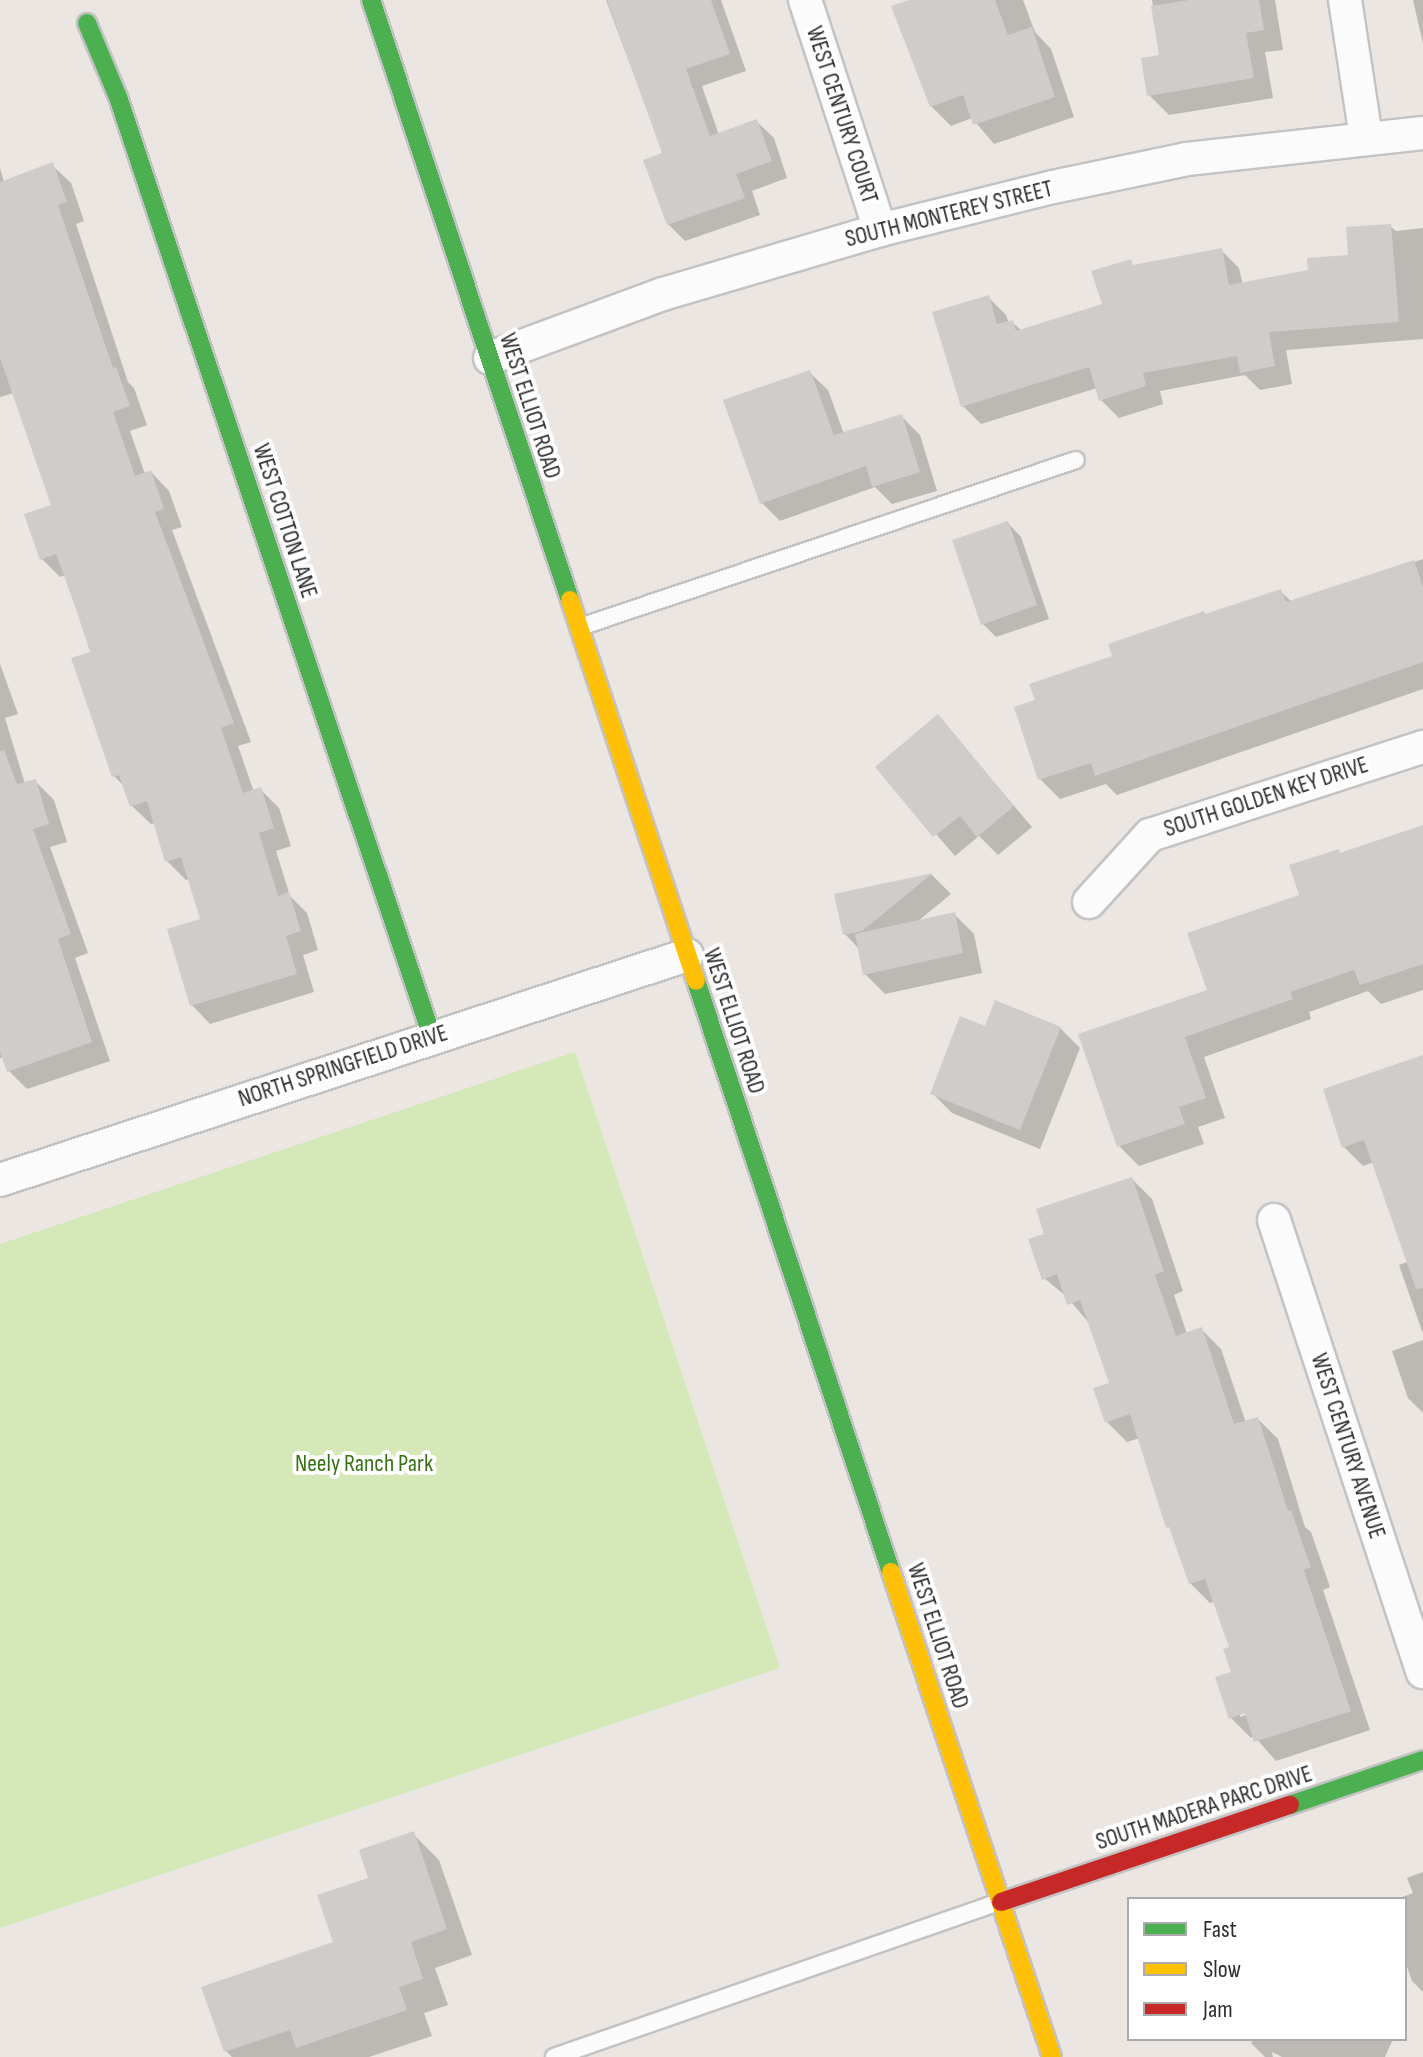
<!DOCTYPE html>
<style>
body{margin:0}
#map{position:relative;width:1423px;height:2057px;overflow:hidden;background:#ebe6e2;font-family:"Sofia Sans Condensed",sans-serif}
div>[style]{position:absolute}
.green>*{inset:0;background:#d5e8b8}
.shadow>*{inset:0;background:#0003}
.building>*{inset:0;background:#d0ccc9}
.roads{filter:drop-shadow(2px 0 #c4c3c3) drop-shadow(-2px 0 #c4c3c3) drop-shadow(0 2px #c4c3c3) drop-shadow(0 -2px #c4c3c3)}
.lane>*{height:16px;margin:-8px;padding:0 8px;transform-origin:8px;border-radius:8px;background:#fcfbfb}
.street>*{height:32px;margin:-16px;padding:0 16px;transform-origin:16px;border-radius:16px;background:#fcfbfb}
.fast>*{height:18px;margin:-9px;padding:0 9px;transform-origin:9px;border-radius:9px;background:#4caf50}
.slow>*{height:18px;margin:-9px;padding:0 9px;transform-origin:9px;border-radius:9px;background:#ffc107}
.jam>*{height:18px;margin:-9px;padding:0 9px;transform-origin:9px;border-radius:9px;background:#c62828}
span{translate:-50% -50%;white-space:nowrap;text-align:center;line-height:1.15;-webkit-text-stroke:8px #fff;paint-order:stroke}
.street-label{font-size:24px;color:#2d2d2d}
.park-label{font-size:24px;color:#397214}
.legend{position:absolute;left:1127px;top:1897px;width:280px;height:144px;box-sizing:border-box;background:#fff;border:2px solid #ababab;margin:0;padding:10px 14px;list-style:none;font-size:24px;color:#2d2d2d}
.legend li{display:flex;align-items:center;gap:16px;height:40px}
.legend b{width:40px;border:2px solid #ababab}
</style>
<div id="map">
<div class="green">
<i style="clip-path:polygon(575px 1052px,780px 1668px,0 1928px,0 1244px)"></i>
</div>
<div class="shadow">
<i style="clip-path:polygon(606px 0,721px 0,746px 71px,702px 86px,719px 135px,757px 122px,774px 138px,787px 178px,752px 191px,760px 215px,685px 241px,668px 224px,664px 155px)"></i>
<i style="clip-path:polygon(915px 0,1023px 0,1035px 32px,1051px 49px,1074px 117px,994px 144px,972px 118px,951px 126px,931px 106px)"></i>
<i style="clip-path:polygon(1152px 0,1275px 0,1283px 50px,1265px 52px,1273px 98px,1169px 115px,1149px 95px,1161px 57px)"></i>
<i style="clip-path:polygon(1413px 0,1423px 0,1423px 44px)"></i>
<i style="clip-path:polygon(52px 165px,71px 183px,84px 221px,76px 224px,128px 382px,134px 388px,147px 425px,130px 431px,145px 474px,151px 472px,169px 491px,182px 527px,172px 530px,251px 742px,238px 746px,254px 792px,261px 790px,279px 808px,291px 846px,276px 851px,290px 896px,307px 913px,318px 950px,303px 955px,314px 992px,210px 1024px,192px 1005px,203px 921px,190px 879px,186px 880px,167px 861px,155px 823px,151px 824px,132px 806px,126px 788px,114px 776px,92px 653px,66px 575px,60px 577px,42px 559px,53px 506px,14px 393px,0 397px,0 168px,4px 182px)"></i>
<i style="clip-path:polygon(1390px 226px,1396px 231px,1423px 228px,1423px 339px,1286px 350px,1292px 384px,1260px 390px,1245px 375px,1160px 391px,1163px 404px,1119px 418px,1101px 400px,1097px 388px,981px 424px,963px 406px,988px 297px,1006px 315px,1009px 323px,1012px 322px,1022px 331px,1105px 306px,1130px 261px,1135px 267px,1221px 250px,1239px 268px,1243px 285px,1310px 272px,1350px 257px)"></i>
<i style="clip-path:polygon(809px 372px,828px 390px,844px 434px,901px 416px,920px 435px,937px 491px,892px 504px,875px 487px,780px 521px,762px 503px)"></i>
<i style="clip-path:polygon(1008px 523px,1021px 537px,1049px 619px,996px 637px,983px 624px)"></i>
<i style="clip-path:polygon(1423px 559px,1423px 689px,1117px 795px,1106px 784px,1060px 799px,1040px 779px,1037px 701px,1115px 657px,1280px 591px,1292px 602px)"></i>
<i style="clip-path:polygon(0 664px,18px 714px,5px 718px,25px 784px,35px 781px,54px 800px,67px 842px,50px 847px,88px 953px,75px 958px,110px 1061px,27px 1089px,9px 1071px,4px 1057px,0 1058px)"></i>
<i style="clip-path:polygon(938px 717px,1032px 827px,998px 855px,979px 836px,955px 856px,878px 767px)"></i>
<i style="clip-path:polygon(1423px 827px,1423px 990px,1381px 1004px,1368px 991px,1309px 1012px,1311px 1019px,1204px 1057px,1225px 1118px,1198px 1127px,1204px 1144px,1139px 1166px,1119px 1146px,1081px 1036px,1209px 991px,1301px 896px,1338px 851px,1342px 855px)"></i>
<i style="clip-path:polygon(932px 875px,951px 894px,917px 922px,954px 914px,974px 934px,982px 973px,885px 994px,865px 974px,860px 950px,845px 934px,837px 896px)"></i>
<i style="clip-path:polygon(1060px 1028px,1080px 1048px,1040px 1149px,952px 1113px,932px 1093px,986px 1029px)"></i>
<i style="clip-path:polygon(1423px 1058px,1423px 1334px,1399px 1265px,1410px 1261px,1374px 1162px,1363px 1166px,1344px 1147px)"></i>
<i style="clip-path:polygon(evenodd,1132px 1179px,1152px 1199px,1183px 1291px,1174px 1295px,1187px 1334px,1201px 1329px,1221px 1349px,1246px 1423px,1258px 1419px,1278px 1439px,1305px 1527px,1311px 1532px,1330px 1587px,1323px 1590px,1370px 1730px,1276px 1761px,1254px 1736px,1251px 1738px,1231px 1718px,1231px 1648px,1215px 1601px,1210px 1603px,1190px 1583px,1140px 1438px,1127px 1442px,1107px 1422px,1112px 1384px,1089px 1323px,1067px 1297px,1044px 1278px,1046px 1235px,1132px 1179px,1255px 1712px,1240px 1717px,1240px 1713px,1255px 1712px)"></i>
<i style="clip-path:polygon(1423px 1340px,1423px 1413px,1408px 1398px,1392px 1351px)"></i>
<i style="clip-path:polygon(413px 1834px,439px 1860px,472px 1955px,435px 1968px,448px 2005px,424px 2013px,432px 2036px,369px 2057px,232px 2057px,226px 2051px,336px 1943px,370px 1879px)"></i>
<i style="clip-path:polygon(1423px 1872px,1423px 1992px,1412px 1981px,1405px 1961px,1405px 1899px,1397px 1899px,1413px 1893px,1407px 1878px)"></i>
<i style="clip-path:polygon(1253px 2039px,1393px 2039px,1385px 2057px,1282px 2057px,1272px 2052px,1273px 2057px,1265px 2057px,1251px 2043px)"></i>
</div>
<div class="building">
<i style="clip-path:polygon(607px 0,711px 0,730px 54px,686px 69px,710px 136px,757px 119px,772px 161px,736px 174px,745px 198px,667px 225px,643px 160px,662px 153px)"></i>
<i style="clip-path:polygon(909px 0,995px 0,1008px 35px,1032px 27px,1055px 97px,973px 125px,963px 95px,930px 107px,891px 6px)"></i>
<i style="clip-path:polygon(1189px 0,1259px 0,1264px 30px,1246px 33px,1254px 78px,1147px 96px,1141px 58px,1159px 55px,1151px 6px)"></i>
<i style="clip-path:polygon(53px 162px,67px 202px,58px 205px,113px 368px,116px 367px,130px 406px,113px 412px,135px 476px,151px 470px,164px 509px,155px 512px,234px 723px,221px 728px,243px 793px,261px 787px,274px 828px,259px 833px,278px 896px,289px 892px,301px 931px,286px 936px,297px 974px,190px 1006px,167px 929px,200px 919px,181px 857px,165px 862px,147px 801px,130px 807px,119px 775px,112px 777px,71px 658px,90px 652px,75px 606px,56px 554px,40px 560px,24px 514px,51px 505px,0 358px,0 182px)"></i>
<i style="clip-path:polygon(1391px 224px,1399px 322px,1269px 332px,1275px 366px,1240px 373px,1237px 356px,1143px 373px,1146px 386px,1099px 401px,1089px 367px,961px 407px,932px 312px,989px 295px,997px 324px,1013px 320px,1016px 331px,1102px 304px,1091px 271px,1131px 259px,1133px 265px,1222px 248px,1229px 285px,1308px 270px,1307px 258px,1348px 255px,1346px 227px)"></i>
<i style="clip-path:polygon(810px 370px,834px 435px,902px 414px,920px 472px,872px 487px,866px 466px,760px 504px,723px 400px)"></i>
<i style="clip-path:polygon(1008px 521px,1037px 605px,981px 625px,952px 540px)"></i>
<i style="clip-path:polygon(1414px 560px,1423px 587px,1423px 662px,1095px 776px,1091px 763px,1038px 780px,1014px 707px,1035px 700px,1029px 684px,1112px 656px,1108px 644px,1204px 611px,1205px 614px,1281px 589px,1286px 602px)"></i>
<i style="clip-path:polygon(938px 714px,1014px 806px,977px 837px,960px 816px,933px 837px,875px 767px)"></i>
<i style="clip-path:polygon(4px 750px,17px 784px,36px 779px,49px 824px,33px 829px,71px 934px,58px 939px,92px 1042px,7px 1072px,0 1052px,0 751px)"></i>
<i style="clip-path:polygon(1423px 825px,1423px 964px,1360px 985px,1354px 970px,1290px 992px,1293px 999px,1185px 1037px,1206px 1098px,1179px 1107px,1185px 1124px,1117px 1147px,1078px 1034px,1207px 990px,1187px 933px,1299px 895px,1289px 865px,1339px 849px,1340px 853px)"></i>
<i style="clip-path:polygon(933px 873px,862px 931px,843px 935px,834px 894px)"></i>
<i style="clip-path:polygon(955px 912px,963px 953px,863px 975px,855px 934px)"></i>
<i style="clip-path:polygon(995px 1000px,1061px 1027px,1020px 1130px,930px 1094px,960px 1016px,985px 1026px)"></i>
<i style="clip-path:polygon(1423px 1055px,1423px 1288px,1416px 1289px,1364px 1140px,1342px 1148px,1323px 1089px)"></i>
<i style="clip-path:polygon(1132px 1177px,1164px 1271px,1155px 1275px,1176px 1336px,1202px 1327px,1234px 1424px,1258px 1417px,1288px 1511px,1291px 1510px,1311px 1567px,1304px 1570px,1351px 1711px,1254px 1742px,1245px 1713px,1229px 1719px,1215px 1677px,1231px 1672px,1223px 1649px,1229px 1647px,1205px 1579px,1189px 1584px,1169px 1527px,1166px 1528px,1130px 1414px,1105px 1423px,1093px 1388px,1109px 1383px,1080px 1300px,1067px 1305px,1057px 1274px,1042px 1280px,1028px 1239px,1044px 1234px,1036px 1209px)"></i>
<i style="clip-path:polygon(414px 1831px,447px 1929px,411px 1942px,423px 1979px,399px 1987px,407px 2010px,296px 2048px,290px 2030px,224px 2052px,201px 1987px,333px 1942px,317px 1895px,368px 1878px,359px 1850px)"></i>
</div>
<div class="roads">
<div class="lane">
<i style="left:580px;top:627px;width:523px;rotate:-18.61deg"></i>
<i style="left:554px;top:2057px;width:471px;rotate:-19.2deg"></i>
</div>
<div class="street">
<i style="left:805px;top:0;width:242px;rotate:71.9deg"></i>
<i style="left:1345px;top:0;width:140px;rotate:81.3deg"></i>
<i style="left:490px;top:358px;width:184px;rotate:-20.3deg"></i>
<i style="left:663px;top:294px;width:226px;rotate:-16.4deg"></i>
<i style="left:880px;top:230px;width:178px;rotate:-14deg"></i>
<i style="left:1053px;top:187px;width:137px;rotate:-11.8deg"></i>
<i style="left:1187px;top:159px;width:237px;rotate:-6.3deg"></i>
<i style="left:1089px;top:902px;width:91px;rotate:-47.7deg"></i>
<i style="left:1150px;top:835px;width:287px;rotate:-17.9deg"></i>
<i style="left:0;top:1180px;width:723px;rotate:-18.13deg"></i>
<i style="left:1274px;top:1220px;width:476px;rotate:71.8deg"></i>
</div>
<div class="fast">
<i style="left:371px;top:0;width:632px;rotate:71.65deg"></i>
<i style="left:87px;top:23px;width:80px;rotate:67.3deg"></i>
<i style="left:118px;top:97px;width:991px;rotate:71.53deg"></i>
<i style="left:696px;top:981px;width:622px;rotate:71.74deg"></i>
<i style="left:1290px;top:1805px;width:140px;rotate:-18.7deg"></i>
</div>
<div class="slow">
<i style="left:570px;top:600px;width:401px;rotate:71.7deg"></i>
<i style="left:891px;top:1572px;width:511px;rotate:71.64deg"></i>
</div>
<div class="jam">
<i style="left:1001px;top:1902px;width:305px;rotate:-18.6deg"></i>
</div>
</div>
<div class="street-label">
<span style="left:842px;top:115px;rotate:72deg">WEST CENTURY COURT</span>
<span style="left:949px;top:214px;rotate:-14deg">SOUTH MONTEREY STREET</span>
<span style="left:530px;top:406px;rotate:72deg">WEST ELLIOT ROAD</span>
<span style="left:285px;top:521px;rotate:72deg">WEST COTTON LANE</span>
<span style="left:1266px;top:797px;rotate:-18deg">SOUTH GOLDEN KEY DRIVE</span>
<span style="left:734px;top:1021px;rotate:72deg">WEST ELLIOT ROAD</span>
<span style="left:343px;top:1066px;rotate:-18deg">NORTH SPRINGFIELD DRIVE</span>
<span style="left:1348px;top:1446px;rotate:72deg">WEST CENTURY AVENUE</span>
<span style="left:938px;top:1636px;rotate:72deg">WEST ELLIOT ROAD</span>
<span style="left:1204px;top:1808px;rotate:-18deg">SOUTH MADERA PARC DRIVE</span>
</div>
<div class="park-label">
<span style="left:364px;top:1464px">Neely Ranch Park</span>
</div>
<ul class="legend">
<li><b style="height:10px;background:#4caf50"></b>Fast</li>
<li><b style="height:10px;background:#ffc107"></b>Slow</li>
<li><b style="height:10px;background:#c62828"></b>Jam</li>
</ul>
</div>
